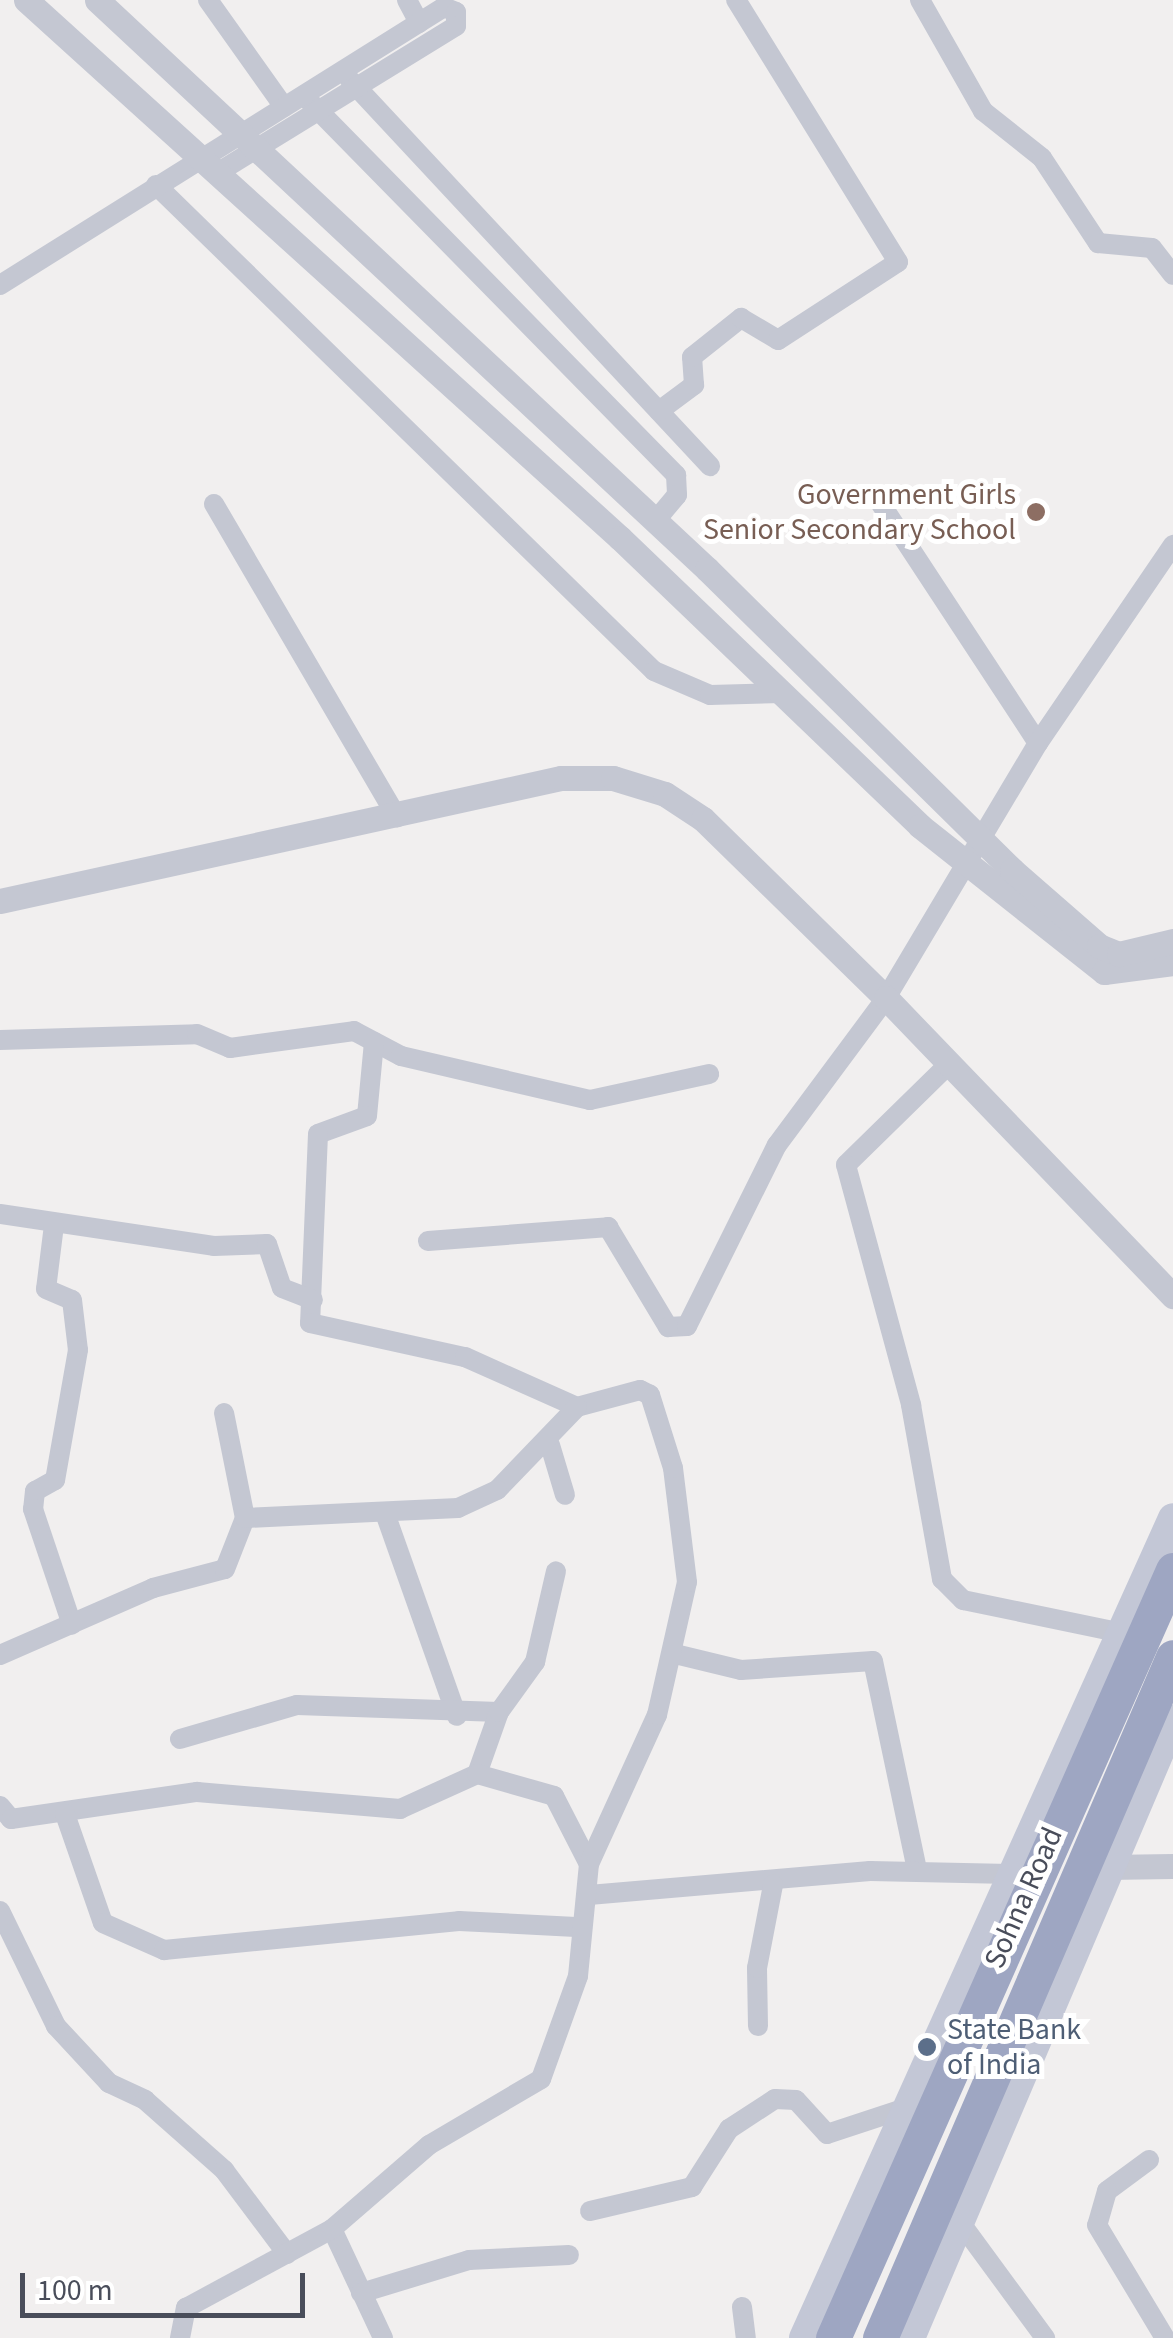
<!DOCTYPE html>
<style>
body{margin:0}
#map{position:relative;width:1173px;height:2338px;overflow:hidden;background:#f1efef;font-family:"Source Sans 3",sans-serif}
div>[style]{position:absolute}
.minor>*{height:20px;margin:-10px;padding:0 10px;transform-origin:10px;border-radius:10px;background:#c4c7d2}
.tertiary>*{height:25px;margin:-12.5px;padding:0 12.5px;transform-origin:12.5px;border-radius:12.5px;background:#c4c7d2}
.secondary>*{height:30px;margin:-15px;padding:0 15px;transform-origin:15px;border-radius:15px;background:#c3c7d6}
.trunk>*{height:35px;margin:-17.5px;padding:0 17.5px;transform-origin:17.5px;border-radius:17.5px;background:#9ea6c2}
.dots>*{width:28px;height:28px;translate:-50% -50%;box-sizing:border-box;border:5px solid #fff;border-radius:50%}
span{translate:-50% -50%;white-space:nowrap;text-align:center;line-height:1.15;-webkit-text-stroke:10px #fff;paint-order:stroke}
.education-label{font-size:30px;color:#785e54}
.right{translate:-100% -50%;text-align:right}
.street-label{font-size:30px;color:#494d5a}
.service-label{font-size:30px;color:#4e5e75}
.left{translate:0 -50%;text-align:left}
.scale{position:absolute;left:20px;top:2273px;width:285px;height:45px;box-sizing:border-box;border:5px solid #494d5a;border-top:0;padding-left:12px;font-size:30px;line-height:35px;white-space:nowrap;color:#494d5a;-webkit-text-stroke:8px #fff;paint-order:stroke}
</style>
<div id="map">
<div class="minor">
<i style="left:208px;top:0;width:131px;rotate:54.6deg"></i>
<i style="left:407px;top:0;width:26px;rotate:62deg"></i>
<i style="left:920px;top:0;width:128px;rotate:60.4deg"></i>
<i style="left:983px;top:111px;width:75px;rotate:38.5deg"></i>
<i style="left:1042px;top:158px;width:102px;rotate:56.6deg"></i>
<i style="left:1098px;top:243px;width:54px;rotate:5.3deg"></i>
<i style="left:1152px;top:248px;width:34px;rotate:52deg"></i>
<i style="left:350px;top:80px;width:528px;rotate:47deg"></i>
<i style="left:310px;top:102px;width:523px;rotate:45.54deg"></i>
<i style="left:676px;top:475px;width:20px;rotate:87deg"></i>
<i style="left:677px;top:495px;width:34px;rotate:130deg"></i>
<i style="left:156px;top:185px;width:696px;rotate:44.3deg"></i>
<i style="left:654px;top:671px;width:61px;rotate:23.2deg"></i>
<i style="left:710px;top:695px;width:72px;rotate:-1.6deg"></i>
<i style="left:0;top:285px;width:524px;rotate:-32.05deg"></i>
<i style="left:444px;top:7px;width:13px;rotate:23deg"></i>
<i style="left:456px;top:12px;width:14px;rotate:90deg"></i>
<i style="left:456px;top:26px;width:278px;rotate:148.4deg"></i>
<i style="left:659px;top:411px;width:44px;rotate:-36.6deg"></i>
<i style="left:694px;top:385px;width:28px;rotate:-94deg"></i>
<i style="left:692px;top:357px;width:63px;rotate:-38.5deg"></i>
<i style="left:741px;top:318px;width:43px;rotate:30.7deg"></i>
<i style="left:778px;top:340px;width:143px;rotate:-33deg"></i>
<i style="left:898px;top:262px;width:308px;rotate:-121.7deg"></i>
<i style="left:877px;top:498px;width:293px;rotate:56.7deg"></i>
<i style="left:214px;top:504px;width:363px;rotate:59.7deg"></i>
<i style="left:0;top:1040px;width:197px;rotate:-1.7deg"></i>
<i style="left:197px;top:1034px;width:36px;rotate:23deg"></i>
<i style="left:230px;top:1048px;width:125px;rotate:-7.8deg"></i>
<i style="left:354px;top:1031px;width:53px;rotate:28deg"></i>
<i style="left:401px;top:1056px;width:194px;rotate:13.1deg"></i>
<i style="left:590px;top:1100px;width:122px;rotate:-12.3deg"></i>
<i style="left:374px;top:1042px;width:74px;rotate:95.4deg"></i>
<i style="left:367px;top:1116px;width:52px;rotate:159.8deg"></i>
<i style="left:318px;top:1134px;width:189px;rotate:92.4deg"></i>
<i style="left:310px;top:1323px;width:159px;rotate:12.4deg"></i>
<i style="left:465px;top:1357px;width:123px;rotate:24.1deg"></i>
<i style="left:949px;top:1064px;width:144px;rotate:135.6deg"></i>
<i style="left:846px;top:1165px;width:249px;rotate:74.8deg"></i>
<i style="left:911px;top:1405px;width:177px;rotate:79.9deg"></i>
<i style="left:942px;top:1579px;width:30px;rotate:45deg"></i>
<i style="left:963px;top:1600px;width:157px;rotate:11.7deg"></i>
<i style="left:0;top:1214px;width:216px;rotate:8.5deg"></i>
<i style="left:214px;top:1246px;width:53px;rotate:-2.2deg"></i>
<i style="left:267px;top:1244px;width:46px;rotate:71.2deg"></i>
<i style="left:282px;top:1288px;width:33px;rotate:21deg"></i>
<i style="left:54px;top:1225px;width:64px;rotate:97.1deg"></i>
<i style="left:46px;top:1289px;width:28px;rotate:23deg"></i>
<i style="left:72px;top:1300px;width:50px;rotate:83.2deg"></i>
<i style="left:78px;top:1350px;width:132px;rotate:100deg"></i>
<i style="left:55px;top:1480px;width:23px;rotate:151deg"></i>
<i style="left:35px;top:1491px;width:18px;rotate:96deg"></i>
<i style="left:33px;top:1509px;width:122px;rotate:71.4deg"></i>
<i style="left:428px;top:1241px;width:181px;rotate:-4.4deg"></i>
<i style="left:608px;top:1227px;width:117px;rotate:59deg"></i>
<i style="left:668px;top:1327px;width:19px;rotate:-3deg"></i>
<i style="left:687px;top:1326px;width:202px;rotate:-63.6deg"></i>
<i style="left:777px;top:1145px;width:183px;rotate:-53.4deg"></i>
<i style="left:886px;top:998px;width:297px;rotate:-59.2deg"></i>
<i style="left:1038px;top:743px;width:240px;rotate:-55.7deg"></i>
<i style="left:550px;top:1445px;width:52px;rotate:73.3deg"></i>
<i style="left:386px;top:1516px;width:212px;rotate:70.5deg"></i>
<i style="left:675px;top:1654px;width:68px;rotate:13.6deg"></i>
<i style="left:741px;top:1670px;width:132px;rotate:-3.9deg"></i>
<i style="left:873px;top:1661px;width:214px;rotate:78.1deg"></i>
<i style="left:0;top:1655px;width:167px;rotate:-23.6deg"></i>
<i style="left:153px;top:1588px;width:74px;rotate:-14.8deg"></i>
<i style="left:225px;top:1569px;width:55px;rotate:-68.6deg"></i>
<i style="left:245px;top:1518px;width:107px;rotate:-101.3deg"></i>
<i style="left:180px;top:1739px;width:122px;rotate:-16.2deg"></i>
<i style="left:297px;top:1705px;width:202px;rotate:2deg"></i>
<i style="left:477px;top:1774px;width:66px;rotate:-70.5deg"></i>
<i style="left:499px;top:1712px;width:62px;rotate:-54.2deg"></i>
<i style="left:535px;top:1662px;width:93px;rotate:-77deg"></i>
<i style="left:0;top:1806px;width:17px;rotate:50deg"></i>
<i style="left:11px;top:1819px;width:188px;rotate:-8.3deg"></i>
<i style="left:197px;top:1792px;width:204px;rotate:4.8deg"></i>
<i style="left:400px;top:1809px;width:85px;rotate:-24.4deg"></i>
<i style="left:477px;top:1774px;width:80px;rotate:15.9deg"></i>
<i style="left:554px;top:1796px;width:76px;rotate:62.8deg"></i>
<i style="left:65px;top:1814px;width:115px;rotate:70.8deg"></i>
<i style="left:103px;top:1923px;width:67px;rotate:23.9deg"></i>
<i style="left:164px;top:1950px;width:296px;rotate:-5.6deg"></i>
<i style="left:459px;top:1921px;width:117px;rotate:2.9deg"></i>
<i style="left:589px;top:1895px;width:282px;rotate:-4.9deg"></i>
<i style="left:870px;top:1871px;width:140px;rotate:1.2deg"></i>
<i style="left:0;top:1911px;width:128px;rotate:64deg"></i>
<i style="left:56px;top:2026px;width:78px;rotate:47.1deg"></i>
<i style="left:109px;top:2083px;width:40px;rotate:25deg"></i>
<i style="left:145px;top:2100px;width:106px;rotate:41.5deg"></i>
<i style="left:224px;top:2170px;width:105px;rotate:53.1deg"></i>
<i style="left:758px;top:2026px;width:58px;rotate:-91deg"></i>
<i style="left:757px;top:1968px;width:85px;rotate:-79.1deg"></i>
<i style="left:1149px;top:2160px;width:52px;rotate:143.6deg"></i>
<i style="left:1107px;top:2191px;width:35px;rotate:106deg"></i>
<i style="left:1097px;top:2225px;width:132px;rotate:59deg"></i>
<i style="left:590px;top:2211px;width:105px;rotate:-13.2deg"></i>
<i style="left:692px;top:2187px;width:69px;rotate:-57.5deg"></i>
<i style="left:729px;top:2129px;width:55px;rotate:-33.1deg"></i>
<i style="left:775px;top:2099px;width:21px;rotate:3deg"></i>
<i style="left:796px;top:2100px;width:46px;rotate:47.6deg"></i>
<i style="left:827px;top:2134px;width:83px;rotate:-18.2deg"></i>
<i style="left:957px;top:2218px;width:149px;rotate:53.7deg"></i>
<i style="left:332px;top:2229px;width:120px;rotate:64.9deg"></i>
<i style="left:361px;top:2293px;width:113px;rotate:-17deg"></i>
<i style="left:469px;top:2260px;width:100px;rotate:-2.9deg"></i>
<i style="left:742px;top:2307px;width:31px;rotate:83deg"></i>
<i style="left:180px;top:2338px;width:31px;rotate:-79deg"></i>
<i style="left:186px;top:2308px;width:166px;rotate:-28.4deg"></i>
<i style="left:332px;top:2229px;width:128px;rotate:-40.9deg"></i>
<i style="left:429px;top:2145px;width:130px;rotate:-30.5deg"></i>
<i style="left:541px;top:2079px;width:109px;rotate:-70.2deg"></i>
<i style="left:578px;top:1976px;width:113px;rotate:-84.4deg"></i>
<i style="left:589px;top:1864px;width:164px;rotate:-65.5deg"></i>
<i style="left:657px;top:1715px;width:136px;rotate:-77.3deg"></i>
<i style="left:687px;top:1582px;width:115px;rotate:-97deg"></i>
<i style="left:673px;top:1468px;width:77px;rotate:-107.5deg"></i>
<i style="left:650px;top:1395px;width:11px;rotate:-153deg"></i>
<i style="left:640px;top:1390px;width:65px;rotate:164.9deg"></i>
<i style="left:577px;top:1407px;width:115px;rotate:133.9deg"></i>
<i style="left:497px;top:1490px;width:43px;rotate:155.2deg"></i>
<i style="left:458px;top:1508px;width:213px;rotate:177.3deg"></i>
</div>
<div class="tertiary">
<i style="left:26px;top:0;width:801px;rotate:42.17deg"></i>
<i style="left:620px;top:538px;width:416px;rotate:43.8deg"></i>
<i style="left:920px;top:826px;width:235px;rotate:38.4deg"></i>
<i style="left:1104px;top:972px;width:70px;rotate:-7.4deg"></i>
<i style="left:97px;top:0;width:834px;rotate:43.01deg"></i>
<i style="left:707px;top:569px;width:429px;rotate:44.6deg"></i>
<i style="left:1012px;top:870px;width:116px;rotate:41.1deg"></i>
<i style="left:1099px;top:946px;width:22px;rotate:22deg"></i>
<i style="left:1119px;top:954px;width:56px;rotate:-13.5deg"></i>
<i style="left:0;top:901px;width:574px;rotate:-12.37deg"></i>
<i style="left:561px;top:778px;width:52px"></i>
<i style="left:613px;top:778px;width:54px;rotate:17.1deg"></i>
<i style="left:665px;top:794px;width:45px;rotate:33.3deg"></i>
<i style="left:703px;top:819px;width:256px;rotate:44.4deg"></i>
<i style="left:886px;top:998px;width:414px;rotate:46.1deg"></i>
<i style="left:1107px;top:1867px;width:66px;rotate:-0.9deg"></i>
</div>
<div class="secondary">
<i style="left:804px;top:2338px;width:899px;rotate:-65.77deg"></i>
<i style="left:910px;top:2338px;width:672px;rotate:-66.95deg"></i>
</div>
<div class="trunk">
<i style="left:833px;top:2338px;width:840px;rotate:-66.12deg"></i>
<i style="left:880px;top:2338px;width:741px;rotate:-66.72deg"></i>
</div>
<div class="dots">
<i style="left:1036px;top:512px;background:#8d6e63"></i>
<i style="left:927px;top:2047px;background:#5c6f8a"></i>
</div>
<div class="education-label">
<span class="right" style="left:1016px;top:512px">Government Girls<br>Senior Secondary School</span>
</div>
<div class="street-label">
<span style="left:1024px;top:1898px;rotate:-66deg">Sohna Road</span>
</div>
<div class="service-label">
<span class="left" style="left:947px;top:2047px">State Bank<br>of India</span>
</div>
<div class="scale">100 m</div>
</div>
